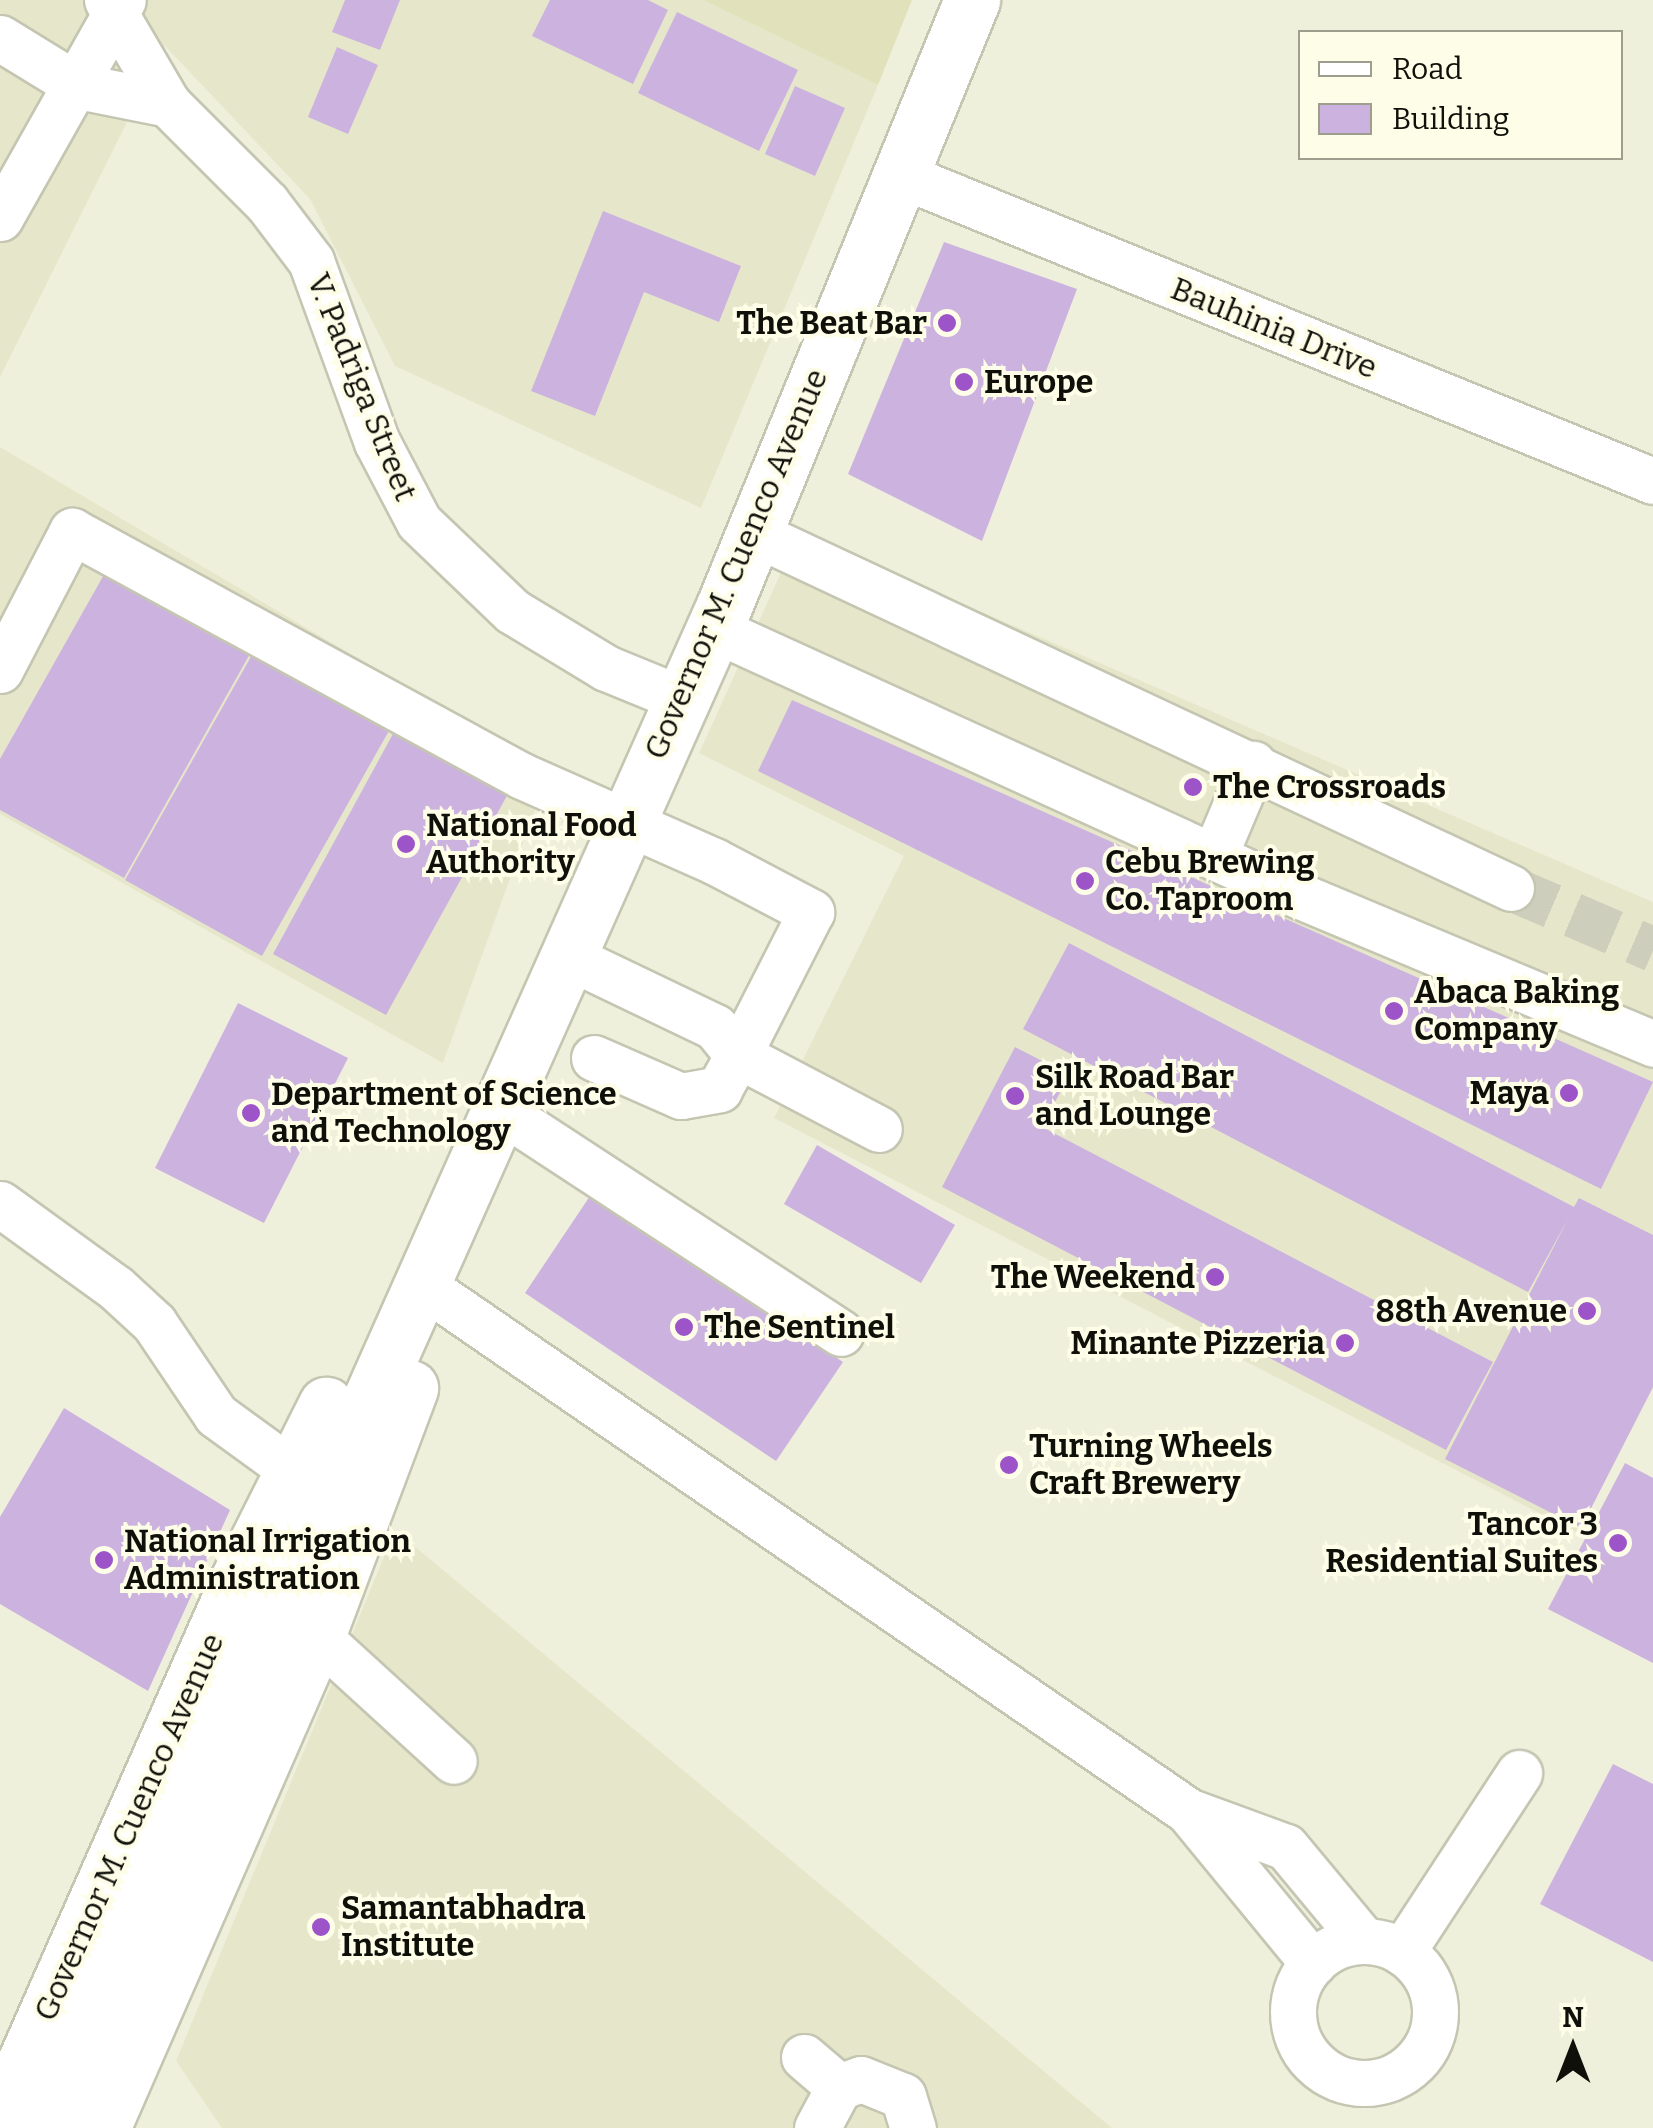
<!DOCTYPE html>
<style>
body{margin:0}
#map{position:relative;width:1653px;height:2128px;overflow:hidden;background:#eff0db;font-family:Bitter,serif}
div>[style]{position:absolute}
.built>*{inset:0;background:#e6e7ca}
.green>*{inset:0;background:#e1e2bc}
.building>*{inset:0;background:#ccb3df}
.minor-tunnel>*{height:45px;margin-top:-22.5px;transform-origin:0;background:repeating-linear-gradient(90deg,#cdcebc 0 45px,transparent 0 67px)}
.roads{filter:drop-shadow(2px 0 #c5c6b2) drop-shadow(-2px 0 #c5c6b2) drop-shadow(0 2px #c5c6b2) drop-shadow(0 -2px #c5c6b2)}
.minor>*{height:45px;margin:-22.5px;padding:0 22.5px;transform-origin:22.5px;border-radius:22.5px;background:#fff}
.minor>.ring{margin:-22.5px;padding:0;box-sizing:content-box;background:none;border:45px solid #fff;border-radius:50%}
.major>*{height:55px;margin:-27.5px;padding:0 27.5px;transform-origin:27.5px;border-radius:27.5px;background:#fff}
.dots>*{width:28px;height:28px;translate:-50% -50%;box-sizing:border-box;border:5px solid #fdfde8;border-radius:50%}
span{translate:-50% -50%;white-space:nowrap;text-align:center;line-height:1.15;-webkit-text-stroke:8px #fdfde8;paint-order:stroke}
.poi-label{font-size:32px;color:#0f1009;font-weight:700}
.right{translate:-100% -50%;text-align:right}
.left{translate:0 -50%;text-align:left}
.street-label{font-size:32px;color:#0f1009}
.legend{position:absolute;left:1298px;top:30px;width:325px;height:130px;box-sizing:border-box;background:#fdfde8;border:2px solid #9e9e8f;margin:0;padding:12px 18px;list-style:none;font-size:30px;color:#0f1009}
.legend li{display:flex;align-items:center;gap:20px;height:50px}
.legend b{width:50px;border:2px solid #9e9e8f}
.north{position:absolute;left:1523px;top:1998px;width:100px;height:100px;-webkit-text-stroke:8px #fdfde8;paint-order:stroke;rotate:0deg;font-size:28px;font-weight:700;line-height:40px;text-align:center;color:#0f1009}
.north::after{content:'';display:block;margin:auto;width:35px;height:45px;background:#0f1009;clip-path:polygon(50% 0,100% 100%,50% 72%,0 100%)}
</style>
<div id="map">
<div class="built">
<i style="clip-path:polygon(0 0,703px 0,878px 85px,701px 508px,395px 366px,310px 199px,165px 46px,0 377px)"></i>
<i style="clip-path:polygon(0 447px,549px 771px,443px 1063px,0 814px)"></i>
<i style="clip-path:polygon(799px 533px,1653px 902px,1653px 1388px,1578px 1533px,774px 1118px,904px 856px,699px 753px)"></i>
<i style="clip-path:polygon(395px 1530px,1112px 2128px,222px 2128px,176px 2061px)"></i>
</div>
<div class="green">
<i style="clip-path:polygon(703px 0,912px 0,878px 85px)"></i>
</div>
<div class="building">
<i style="clip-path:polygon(345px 0,400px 0,380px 50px,332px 32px)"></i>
<i style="clip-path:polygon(550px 0,648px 0,668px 10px,633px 84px,532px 36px)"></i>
<i style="clip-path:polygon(677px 12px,798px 70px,759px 151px,638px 93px)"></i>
<i style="clip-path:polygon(337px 47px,378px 65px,348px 134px,308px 117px)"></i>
<i style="clip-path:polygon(795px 86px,845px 108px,815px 176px,765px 154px)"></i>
<i style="clip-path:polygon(603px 211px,741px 266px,719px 322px,644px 292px,595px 416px,531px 391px)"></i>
<i style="clip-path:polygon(944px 242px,1077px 289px,982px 541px,848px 474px)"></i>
<i style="clip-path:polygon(106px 571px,251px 652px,124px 878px,0 810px,0 759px)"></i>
<i style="clip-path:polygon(253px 653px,390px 729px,262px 956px,125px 880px)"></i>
<i style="clip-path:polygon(792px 700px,1653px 1082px,1601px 1189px,758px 771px)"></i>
<i style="clip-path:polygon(400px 721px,514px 783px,386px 1015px,273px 954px)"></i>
<i style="clip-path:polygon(1069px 943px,1574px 1207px,1579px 1198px,1653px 1235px,1653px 1387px,1581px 1528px,1445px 1459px,1568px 1219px,1528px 1292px,1023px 1029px)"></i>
<i style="clip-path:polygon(238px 1003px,348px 1058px,264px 1223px,155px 1168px)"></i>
<i style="clip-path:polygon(1015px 1047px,1069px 1075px,1042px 1127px,1493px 1362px,1446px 1450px,942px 1187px)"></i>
<i style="clip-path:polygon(817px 1145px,955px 1225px,921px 1283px,784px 1204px)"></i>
<i style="clip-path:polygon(592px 1193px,843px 1362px,776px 1461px,525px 1293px)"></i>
<i style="clip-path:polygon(64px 1408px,230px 1510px,148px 1691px,0 1604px,0 1517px)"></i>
<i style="clip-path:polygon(1625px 1463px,1653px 1478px,1653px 1663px,1548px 1609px)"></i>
<i style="clip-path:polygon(1613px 1764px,1653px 1784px,1653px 1962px,1540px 1904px)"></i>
</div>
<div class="minor-tunnel">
<i style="left:1511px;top:888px;width:155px;rotate:23.2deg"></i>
</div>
<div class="roads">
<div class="minor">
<i style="left:107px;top:0;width:121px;rotate:59.6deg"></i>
<i style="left:168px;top:104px;width:140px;rotate:45deg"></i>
<i style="left:267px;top:203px;width:73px;rotate:52.8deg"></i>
<i style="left:311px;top:261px;width:193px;rotate:70deg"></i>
<i style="left:377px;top:442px;width:90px;rotate:62.3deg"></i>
<i style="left:419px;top:522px;width:129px;rotate:43.7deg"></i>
<i style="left:512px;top:611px;width:110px;rotate:31.2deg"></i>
<i style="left:606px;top:668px;width:82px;rotate:22.2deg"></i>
<i style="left:0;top:38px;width:92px;rotate:31.6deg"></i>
<i style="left:78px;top:86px;width:92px;rotate:11.3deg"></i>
<i style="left:896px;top:173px;width:817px;rotate:22.14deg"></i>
<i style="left:0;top:218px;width:250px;rotate:-60.6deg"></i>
<i style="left:754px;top:533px;width:836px;rotate:25.12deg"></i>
<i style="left:714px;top:629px;width:644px;rotate:24.5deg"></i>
<i style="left:1300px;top:896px;width:383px;rotate:22.7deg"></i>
<i style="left:0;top:670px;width:157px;rotate:-62.6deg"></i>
<i style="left:72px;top:531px;width:512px;rotate:28.57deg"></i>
<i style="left:522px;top:776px;width:210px;rotate:23.9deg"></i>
<i style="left:714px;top:861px;width:110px;rotate:27.7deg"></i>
<i style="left:811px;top:912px;width:161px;rotate:117deg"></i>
<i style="left:1215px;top:854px;width:98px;rotate:-67.1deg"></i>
<i style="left:569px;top:957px;width:162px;rotate:25.6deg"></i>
<i style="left:715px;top:1027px;width:36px;rotate:51deg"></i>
<i style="left:594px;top:1058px;width:95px;rotate:23.6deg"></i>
<i style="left:681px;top:1096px;width:39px;rotate:-10deg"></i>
<i style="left:719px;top:1089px;width:39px;rotate:-61deg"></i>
<i style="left:738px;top:1055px;width:159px;rotate:27.7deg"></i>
<i style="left:500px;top:1110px;width:407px;rotate:33.2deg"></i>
<i style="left:0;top:1204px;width:143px;rotate:35.9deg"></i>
<i style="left:116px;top:1288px;width:52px;rotate:42.6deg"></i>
<i style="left:154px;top:1323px;width:111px;rotate:56deg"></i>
<i style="left:216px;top:1415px;width:95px;rotate:36deg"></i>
<i style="left:444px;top:1300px;width:903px;rotate:34.48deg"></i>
<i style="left:1188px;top:1811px;width:197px;rotate:50.6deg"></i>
<i style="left:317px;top:1636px;width:185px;rotate:42.4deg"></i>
<i style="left:1188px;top:1811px;width:104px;rotate:20.2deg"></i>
<i style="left:1286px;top:1847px;width:122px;rotate:50.3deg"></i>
<i class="ring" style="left:1293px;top:1941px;width:97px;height:97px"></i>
<i style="left:1402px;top:1952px;width:214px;rotate:-56.8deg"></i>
<i style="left:804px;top:2057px;width:46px;rotate:40.6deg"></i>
<i style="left:817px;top:2128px;width:47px;rotate:-61.8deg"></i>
<i style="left:839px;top:2087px;width:23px;rotate:-20deg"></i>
<i style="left:861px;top:2079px;width:45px;rotate:22deg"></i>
<i style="left:903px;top:2096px;width:34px;rotate:73deg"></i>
</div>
<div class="major">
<i style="left:0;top:2119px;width:591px;rotate:-66.17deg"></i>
<i style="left:239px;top:1578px;width:194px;rotate:-63.3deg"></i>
<i style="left:46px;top:2128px;width:1666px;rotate:-65.99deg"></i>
<i style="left:724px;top:606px;width:655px;rotate:-67.74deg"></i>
<i style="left:102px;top:2128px;width:537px;rotate:-66.4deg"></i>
<i style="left:317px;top:1636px;width:265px;rotate:-69.4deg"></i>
</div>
</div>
<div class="dots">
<i style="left:947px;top:323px;background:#9c54c8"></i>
<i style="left:964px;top:382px;background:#9c54c8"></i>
<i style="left:1193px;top:787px;background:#9c54c8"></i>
<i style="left:406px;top:844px;background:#9c54c8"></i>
<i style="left:1085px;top:881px;background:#9c54c8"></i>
<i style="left:1394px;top:1011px;background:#9c54c8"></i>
<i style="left:1569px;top:1093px;background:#9c54c8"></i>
<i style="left:1015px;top:1096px;background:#9c54c8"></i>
<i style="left:251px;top:1113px;background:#9c54c8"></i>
<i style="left:1215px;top:1277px;background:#9c54c8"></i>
<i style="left:1587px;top:1311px;background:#9c54c8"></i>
<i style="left:684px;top:1327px;background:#9c54c8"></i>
<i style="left:1345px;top:1343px;background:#9c54c8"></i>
<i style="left:1009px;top:1465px;background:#9c54c8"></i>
<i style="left:1618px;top:1543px;background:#9c54c8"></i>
<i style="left:104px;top:1560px;background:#9c54c8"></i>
<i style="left:321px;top:1927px;background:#9c54c8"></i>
</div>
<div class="poi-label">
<span class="right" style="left:927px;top:323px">The Beat Bar</span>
<span class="left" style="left:984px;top:382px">Europe</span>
<span class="left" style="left:1213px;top:787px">The Crossroads</span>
<span class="left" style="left:426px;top:844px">National Food<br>Authority</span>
<span class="left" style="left:1105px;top:881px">Cebu Brewing<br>Co. Taproom</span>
<span class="left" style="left:1414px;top:1011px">Abaca Baking<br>Company</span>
<span class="left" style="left:1035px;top:1096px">Silk Road Bar<br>and Lounge</span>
<span class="right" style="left:1549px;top:1093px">Maya</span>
<span class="left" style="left:271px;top:1113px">Department of Science<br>and Technology</span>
<span class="right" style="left:1195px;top:1277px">The Weekend</span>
<span class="right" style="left:1567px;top:1311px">88th Avenue</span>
<span class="left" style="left:704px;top:1327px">The Sentinel</span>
<span class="right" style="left:1325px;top:1343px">Minante Pizzeria</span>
<span class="left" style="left:1029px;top:1465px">Turning Wheels<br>Craft Brewery</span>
<span class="right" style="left:1598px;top:1543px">Tancor 3<br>Residential Suites</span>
<span class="left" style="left:124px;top:1560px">National Irrigation<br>Administration</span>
<span class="left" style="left:341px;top:1927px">Samantabhadra<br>Institute</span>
</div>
<div class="street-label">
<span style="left:1274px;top:328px;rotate:22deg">Bauhinia Drive</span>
<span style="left:362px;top:387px;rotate:68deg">V. Padriga Street</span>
<span style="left:736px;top:564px;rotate:-67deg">Governor M. Cuenco Avenue</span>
<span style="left:129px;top:1827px;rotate:-66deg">Governor M. Cuenco Avenue</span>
</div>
<ul class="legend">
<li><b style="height:12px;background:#fff"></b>Road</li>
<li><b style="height:28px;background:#ccb3df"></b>Building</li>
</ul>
<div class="north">N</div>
</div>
